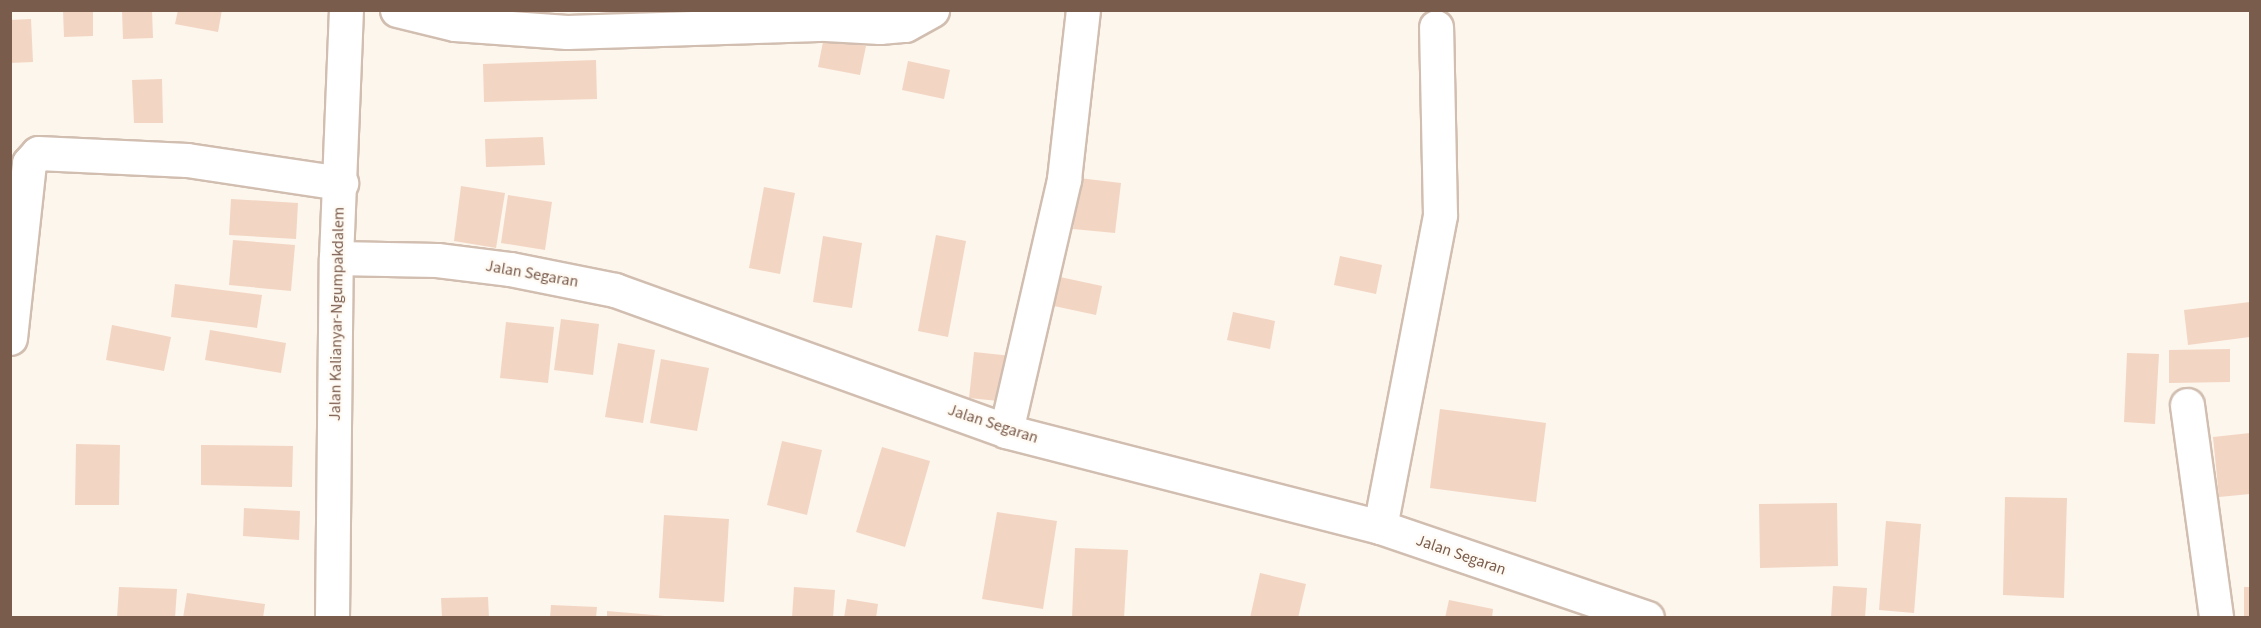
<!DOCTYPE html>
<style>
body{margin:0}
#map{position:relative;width:2261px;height:628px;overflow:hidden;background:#fdf6ec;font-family:"Source Sans 3",sans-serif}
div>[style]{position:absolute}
.building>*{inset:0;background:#f3d5c3}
.roads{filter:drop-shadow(2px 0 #d1beb0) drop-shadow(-2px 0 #d1beb0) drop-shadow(0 2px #d1beb0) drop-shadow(0 -2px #d1beb0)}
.street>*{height:33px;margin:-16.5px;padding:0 16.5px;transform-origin:16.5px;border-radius:16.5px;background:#fff}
.secondary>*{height:33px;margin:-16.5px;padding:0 16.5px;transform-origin:16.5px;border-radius:16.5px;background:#fff}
span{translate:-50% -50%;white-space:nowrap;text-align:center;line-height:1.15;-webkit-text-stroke:4.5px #fffaf3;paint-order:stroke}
.street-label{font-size:16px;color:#7a5c4d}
.frame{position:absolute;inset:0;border:12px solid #7a5c4d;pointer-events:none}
</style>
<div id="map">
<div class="building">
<i style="clip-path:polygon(63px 10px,93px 10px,93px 36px,64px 37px)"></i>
<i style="clip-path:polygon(122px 10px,152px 10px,153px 38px,123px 39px)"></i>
<i style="clip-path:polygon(178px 10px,222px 10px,218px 32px,175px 24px)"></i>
<i style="clip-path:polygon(31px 19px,33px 62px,10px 63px,10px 20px)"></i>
<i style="clip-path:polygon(824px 37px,866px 46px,860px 75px,818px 67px)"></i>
<i style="clip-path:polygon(596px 60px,597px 99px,484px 102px,483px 64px)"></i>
<i style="clip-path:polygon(908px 61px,950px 70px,944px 99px,902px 90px)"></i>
<i style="clip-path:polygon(162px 79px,163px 123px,134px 123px,132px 80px)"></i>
<i style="clip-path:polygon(543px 137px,545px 165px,486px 167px,485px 139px)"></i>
<i style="clip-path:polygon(1079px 178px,1121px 183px,1115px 233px,1073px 229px)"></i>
<i style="clip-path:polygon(461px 186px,505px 193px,496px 248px,454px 241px)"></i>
<i style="clip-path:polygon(764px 187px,795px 193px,780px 274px,749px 268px)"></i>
<i style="clip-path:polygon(508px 195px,552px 202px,545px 250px,501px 243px)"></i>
<i style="clip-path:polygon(231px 199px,298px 203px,296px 239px,229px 235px)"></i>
<i style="clip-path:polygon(936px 235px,966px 241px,948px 337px,918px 331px)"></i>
<i style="clip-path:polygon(823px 236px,862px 243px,852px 308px,813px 302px)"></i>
<i style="clip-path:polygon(233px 240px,295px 245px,291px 291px,229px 285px)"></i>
<i style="clip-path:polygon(1340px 256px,1382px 265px,1376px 294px,1334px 285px)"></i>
<i style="clip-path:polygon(1060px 277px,1102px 286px,1096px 315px,1054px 306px)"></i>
<i style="clip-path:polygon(175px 284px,262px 295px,257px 328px,171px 317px)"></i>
<i style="clip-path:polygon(2250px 302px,2250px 337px,2188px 345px,2184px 310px)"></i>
<i style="clip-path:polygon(1233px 312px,1275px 321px,1270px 349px,1227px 340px)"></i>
<i style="clip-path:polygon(561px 319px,599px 324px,593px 375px,554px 370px)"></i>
<i style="clip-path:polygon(506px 322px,554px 327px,548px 383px,500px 378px)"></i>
<i style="clip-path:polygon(112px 325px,171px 337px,164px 371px,106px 360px)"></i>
<i style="clip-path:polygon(210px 330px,286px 343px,281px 373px,205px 360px)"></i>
<i style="clip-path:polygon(618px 343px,655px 350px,643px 423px,605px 417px)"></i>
<i style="clip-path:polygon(2230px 349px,2230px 382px,2169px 383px,2169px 350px)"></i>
<i style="clip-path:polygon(974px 352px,1012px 356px,1008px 402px,969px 398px)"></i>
<i style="clip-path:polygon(2127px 353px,2159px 354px,2155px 424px,2124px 422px)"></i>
<i style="clip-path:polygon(661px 359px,709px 368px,697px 431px,650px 423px)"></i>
<i style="clip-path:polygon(1440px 409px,1546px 423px,1536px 502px,1430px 488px)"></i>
<i style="clip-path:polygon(2250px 433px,2250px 494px,2219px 497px,2213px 437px)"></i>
<i style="clip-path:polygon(782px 441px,822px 450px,807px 515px,767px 505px)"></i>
<i style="clip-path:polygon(76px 444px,120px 445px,119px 505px,75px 505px)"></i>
<i style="clip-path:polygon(201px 445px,293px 446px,292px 487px,201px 485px)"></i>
<i style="clip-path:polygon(882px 447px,930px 461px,905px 547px,856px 532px)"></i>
<i style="clip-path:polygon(2005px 497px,2067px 498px,2064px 598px,2003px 595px)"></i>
<i style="clip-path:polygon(1837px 503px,1838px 566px,1760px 568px,1759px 504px)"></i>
<i style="clip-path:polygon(244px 508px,300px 511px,299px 540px,243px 536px)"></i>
<i style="clip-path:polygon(997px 512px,1057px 521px,1043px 609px,982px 599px)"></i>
<i style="clip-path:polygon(664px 515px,729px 519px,724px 602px,659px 598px)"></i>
<i style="clip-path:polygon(1886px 521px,1921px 524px,1914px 613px,1879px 610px)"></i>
<i style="clip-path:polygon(1075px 548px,1128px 550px,1124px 618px,1072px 618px)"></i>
<i style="clip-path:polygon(1260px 573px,1306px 584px,1298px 618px,1250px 618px)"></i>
<i style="clip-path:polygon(1833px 586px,1867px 588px,1865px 618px,1831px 618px)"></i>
<i style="clip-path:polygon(119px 587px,177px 589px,175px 618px,117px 618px)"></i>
<i style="clip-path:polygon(794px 587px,835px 590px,833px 618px,792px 618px)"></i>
<i style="clip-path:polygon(2244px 587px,2250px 587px,2250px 618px,2244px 618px)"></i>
<i style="clip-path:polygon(187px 593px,265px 604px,263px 618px,183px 618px)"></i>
<i style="clip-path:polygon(488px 597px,489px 618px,442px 618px,441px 598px)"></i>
<i style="clip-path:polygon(847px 599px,878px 604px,876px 618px,844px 618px)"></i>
<i style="clip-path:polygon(1449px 600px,1493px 609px,1492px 618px,1445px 618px)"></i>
<i style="clip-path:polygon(551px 605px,597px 607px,596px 618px,550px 618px)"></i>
<i style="clip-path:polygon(607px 611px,665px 616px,665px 618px,607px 618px)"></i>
</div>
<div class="roads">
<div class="street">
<i style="left:397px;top:10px;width:60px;rotate:13.6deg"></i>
<i style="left:455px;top:24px;width:112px;rotate:4.1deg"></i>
<i style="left:567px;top:32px;width:259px;rotate:-1.8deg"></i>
<i style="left:826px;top:24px;width:54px;rotate:3.2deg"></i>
<i style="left:880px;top:27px;width:25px;rotate:-5deg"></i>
<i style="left:905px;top:25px;width:31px;rotate:-29deg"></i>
<i style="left:336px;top:258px;width:101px;rotate:1.1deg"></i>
<i style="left:437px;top:260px;width:74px;rotate:7deg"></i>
<i style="left:510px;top:269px;width:107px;rotate:11.3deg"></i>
<i style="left:615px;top:290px;width:416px;rotate:19.8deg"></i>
<i style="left:1006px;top:431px;width:386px;rotate:14.4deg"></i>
<i style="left:1380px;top:527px;width:282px;rotate:18.8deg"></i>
<i style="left:10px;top:338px;width:176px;rotate:-83.8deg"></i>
<i style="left:29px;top:163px;width:13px;rotate:-48deg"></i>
<i style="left:38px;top:153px;width:149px;rotate:2.7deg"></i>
<i style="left:187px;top:160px;width:156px;rotate:8.5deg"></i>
<i style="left:2187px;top:405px;width:215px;rotate:82.2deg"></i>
<i style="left:1006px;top:431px;width:259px;rotate:-77deg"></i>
<i style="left:1064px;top:179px;width:170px;rotate:-83.6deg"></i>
<i style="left:1380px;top:527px;width:318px;rotate:-79.1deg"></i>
<i style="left:1440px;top:215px;width:188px;rotate:-91.2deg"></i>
</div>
<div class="secondary">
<i style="left:332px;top:618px;width:360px;rotate:-89.4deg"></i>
<i style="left:336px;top:258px;width:248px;rotate:-87.7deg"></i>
</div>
</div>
<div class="street-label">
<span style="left:532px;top:274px;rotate:10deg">Jalan Segaran</span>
<span style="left:337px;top:314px;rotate:-89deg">Jalan Kalianyar-Ngumpakdalem</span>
<span style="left:993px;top:424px;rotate:18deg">Jalan Segaran</span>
<span style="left:1461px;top:555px;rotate:19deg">Jalan Segaran</span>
</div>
<div class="frame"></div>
</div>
